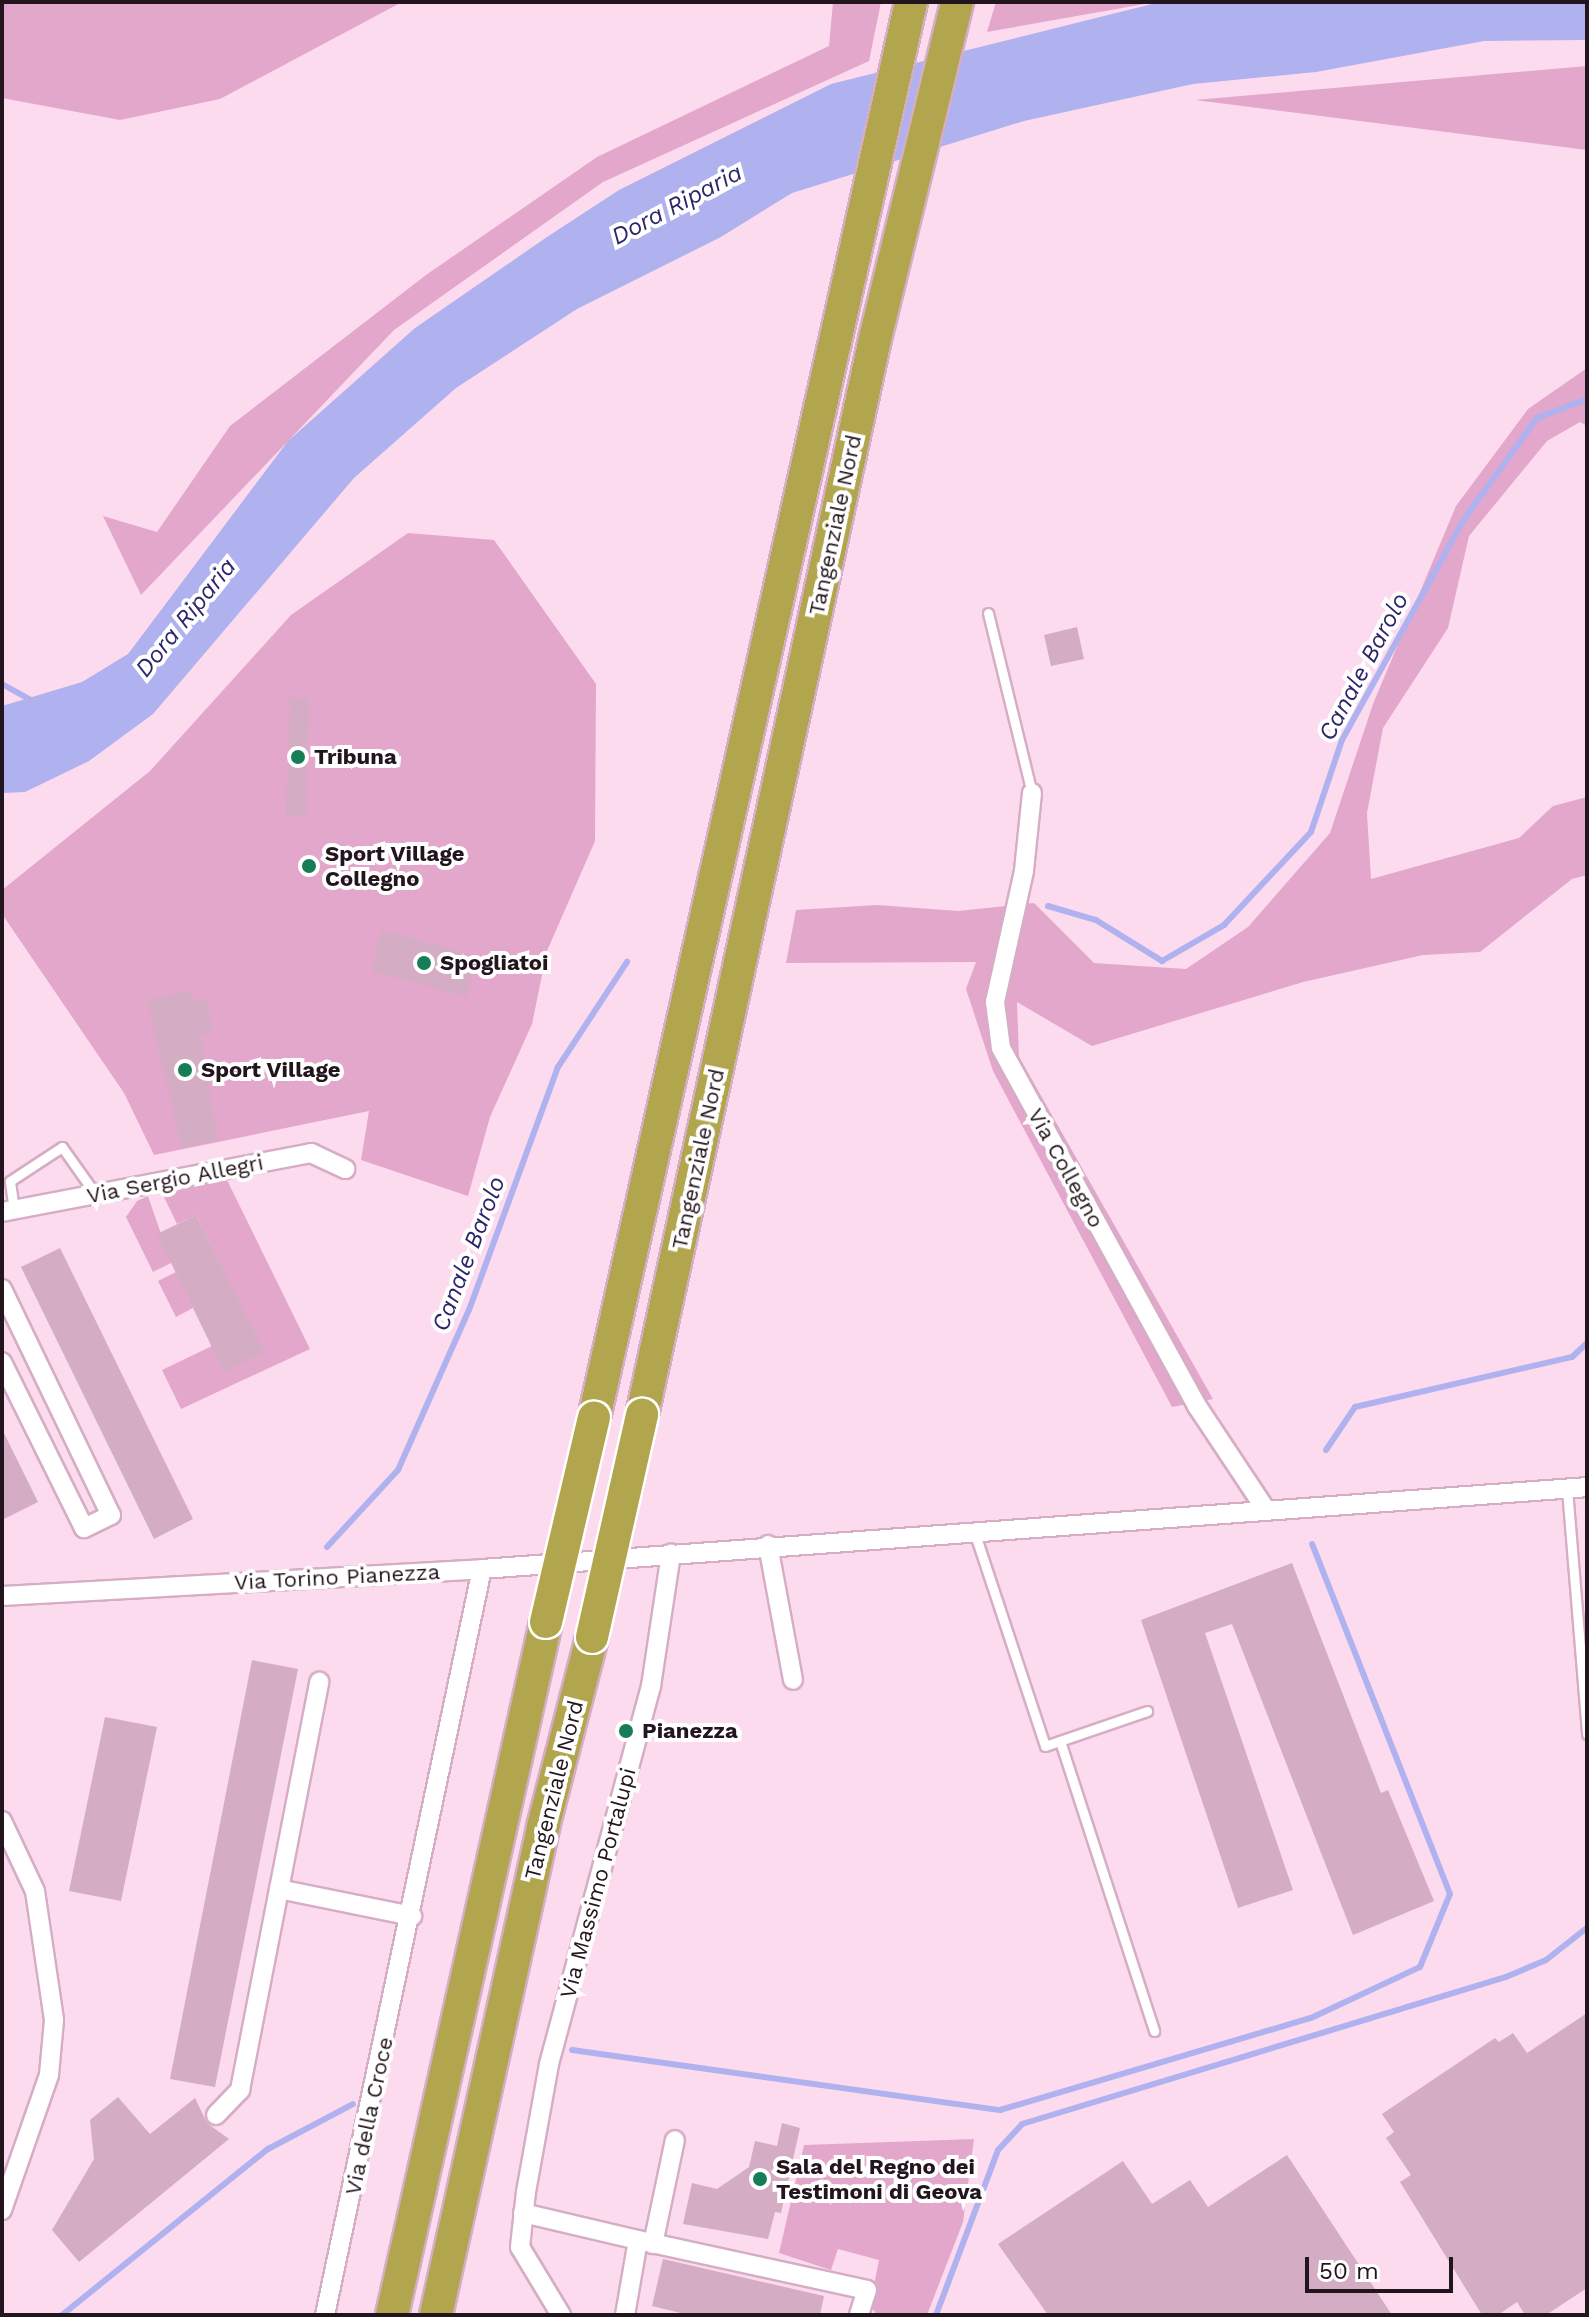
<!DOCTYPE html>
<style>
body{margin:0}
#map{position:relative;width:1589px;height:2317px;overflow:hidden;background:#fddbef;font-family:"Work Sans",sans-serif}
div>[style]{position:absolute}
.green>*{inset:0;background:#e2a7cb}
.water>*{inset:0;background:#afb2ee}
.stream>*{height:6px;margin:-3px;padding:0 3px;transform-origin:3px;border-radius:3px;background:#afb2ee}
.building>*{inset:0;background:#d4acc4}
.roads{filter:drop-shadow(2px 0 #d5adc5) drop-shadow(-2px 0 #d5adc5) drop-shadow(0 2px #d5adc5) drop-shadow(0 -2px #d5adc5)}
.lane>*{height:9px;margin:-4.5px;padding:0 4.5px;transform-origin:4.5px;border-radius:4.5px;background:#fff}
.street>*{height:18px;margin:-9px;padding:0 9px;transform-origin:9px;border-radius:9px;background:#fff}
.highway>*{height:32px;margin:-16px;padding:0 16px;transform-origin:16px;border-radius:16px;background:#b1a64d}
.bridges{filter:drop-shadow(2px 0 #fff) drop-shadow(-2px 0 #fff) drop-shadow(0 2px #fff) drop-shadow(0 -2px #fff)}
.highway-bridge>*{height:32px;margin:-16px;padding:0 16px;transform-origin:16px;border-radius:16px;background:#b1a64d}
.dots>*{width:22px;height:22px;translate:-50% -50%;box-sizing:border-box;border:4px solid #fff;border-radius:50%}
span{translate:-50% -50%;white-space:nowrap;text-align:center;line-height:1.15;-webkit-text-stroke:8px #fff;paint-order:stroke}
.street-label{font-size:22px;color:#23151d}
.poi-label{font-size:22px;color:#23151d;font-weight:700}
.left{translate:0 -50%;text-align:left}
.water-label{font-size:24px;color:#2c2569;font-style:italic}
.frame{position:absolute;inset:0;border:4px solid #23151d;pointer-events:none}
.scale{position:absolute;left:1305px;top:2257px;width:148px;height:36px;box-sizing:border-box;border:4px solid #23151d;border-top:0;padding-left:10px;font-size:24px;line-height:28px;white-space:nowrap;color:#23151d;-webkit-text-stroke:6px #fff;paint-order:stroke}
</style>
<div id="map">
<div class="green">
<i style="clip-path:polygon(2px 2px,402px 2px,220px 99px,120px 120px,2px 98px)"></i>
<i style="clip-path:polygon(833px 2px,881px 2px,869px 61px,603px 182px,394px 330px,141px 595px,103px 516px,157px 532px,230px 426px,426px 275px,597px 157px,829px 46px)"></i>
<i style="clip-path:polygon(996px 2px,1156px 2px,987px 32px)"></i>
<i style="clip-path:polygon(1587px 66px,1587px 150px,1195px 100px)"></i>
<i style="clip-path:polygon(1587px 368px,1587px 426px,1580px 422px,1547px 441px,1469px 536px,1448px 628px,1383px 728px,1367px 813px,1371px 879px,1519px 838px,1553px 806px,1587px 797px,1587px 875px,1572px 879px,1480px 952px,1423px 955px,1303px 982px,1092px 1046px,1017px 1002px,1019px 1057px,1213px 1399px,1172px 1407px,993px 1071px,966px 989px,976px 962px,786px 963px,796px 910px,877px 905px,958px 911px,1034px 903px,1094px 963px,1186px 969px,1248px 927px,1330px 833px,1373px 704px,1456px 506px,1528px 409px)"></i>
<i style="clip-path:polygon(408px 533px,494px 540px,596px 684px,595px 841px,547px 951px,532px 1024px,490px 1117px,468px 1196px,361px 1160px,369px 1111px,154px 1155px,124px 1093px,2px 914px,2px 890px,150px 771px,291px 615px)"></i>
<i style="clip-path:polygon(226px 1178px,310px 1349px,181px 1409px,162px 1370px,212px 1346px,263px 1352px,196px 1215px,177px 1224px,162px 1193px)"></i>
<i style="clip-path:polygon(148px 1196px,171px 1263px,153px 1272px,126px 1217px,137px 1201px)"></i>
<i style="clip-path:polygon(176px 1272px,193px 1308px,176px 1317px,158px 1281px)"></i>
<i style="clip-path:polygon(974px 2139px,963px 2222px,927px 2315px,877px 2315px,870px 2305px,879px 2260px,838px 2249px,831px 2270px,779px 2253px,804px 2145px)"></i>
</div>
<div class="water">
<i style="clip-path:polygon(1160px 2px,1587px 2px,1587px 40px,1484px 41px,1316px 72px,1193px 84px,1024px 121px,792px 193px,721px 237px,577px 309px,456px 388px,354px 478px,153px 714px,89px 761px,25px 792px,2px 793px,2px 706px,82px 682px,128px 654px,288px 441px,415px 328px,547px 237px,619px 190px,831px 84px)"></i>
</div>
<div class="stream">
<i style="left:2px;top:684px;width:41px;rotate:29.1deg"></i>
<i style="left:1048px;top:906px;width:50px;rotate:16.3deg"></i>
<i style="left:1096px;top:920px;width:78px;rotate:31.8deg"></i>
<i style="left:1162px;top:961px;width:72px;rotate:-30.1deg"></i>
<i style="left:1224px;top:925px;width:127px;rotate:-46.9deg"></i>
<i style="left:1311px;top:832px;width:97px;rotate:-71.4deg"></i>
<i style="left:1342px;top:740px;width:252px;rotate:-61.1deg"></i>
<i style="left:1464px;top:519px;width:125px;rotate:-54.1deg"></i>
<i style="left:1537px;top:418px;width:53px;rotate:-20.8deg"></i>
<i style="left:1326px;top:1450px;width:52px;rotate:-56deg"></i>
<i style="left:1355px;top:1407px;width:223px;rotate:-13deg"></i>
<i style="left:1572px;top:1357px;width:21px;rotate:-43deg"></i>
<i style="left:327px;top:1547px;width:105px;rotate:-47.3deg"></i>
<i style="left:398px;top:1470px;width:175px;rotate:-66.1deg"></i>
<i style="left:469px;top:1310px;width:259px;rotate:-69.9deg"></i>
<i style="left:558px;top:1067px;width:126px;rotate:-56.7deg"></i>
<i style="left:572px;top:2050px;width:432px;rotate:8deg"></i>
<i style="left:1000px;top:2110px;width:324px;rotate:-16.5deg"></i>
<i style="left:1311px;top:2018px;width:120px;rotate:-25.1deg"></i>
<i style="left:1420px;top:1967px;width:79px;rotate:-67.7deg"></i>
<i style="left:1450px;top:1894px;width:376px;rotate:-111.5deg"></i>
<i style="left:62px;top:2315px;width:265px;rotate:-38.9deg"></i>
<i style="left:268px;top:2149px;width:96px;rotate:-27.9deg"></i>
<i style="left:936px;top:2315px;width:176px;rotate:-69.4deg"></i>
<i style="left:998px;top:2150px;width:35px;rotate:-47deg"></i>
<i style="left:1022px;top:2124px;width:506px;rotate:-16.89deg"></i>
<i style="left:1506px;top:1977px;width:43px;rotate:-23deg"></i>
<i style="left:1546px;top:1960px;width:52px;rotate:-38deg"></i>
</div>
<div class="building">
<i style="clip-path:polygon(1077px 627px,1084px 659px,1051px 666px,1044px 635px)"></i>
<i style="clip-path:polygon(290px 698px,309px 699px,306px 817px,286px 816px)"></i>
<i style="clip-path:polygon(381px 930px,476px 956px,467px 997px,372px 971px)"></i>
<i style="clip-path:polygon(190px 991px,193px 1002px,206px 999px,213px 1031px,200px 1038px,218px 1141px,182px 1148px,147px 1000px)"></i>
<i style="clip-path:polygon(196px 1215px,264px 1352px,224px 1372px,157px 1234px)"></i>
<i style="clip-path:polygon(60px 1248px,193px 1519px,154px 1539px,21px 1267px)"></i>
<i style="clip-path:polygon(2px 1429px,38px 1502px,2px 1520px)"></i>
<i style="clip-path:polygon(1292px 1563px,1381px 1793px,1388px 1790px,1434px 1901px,1353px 1935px,1232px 1624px,1205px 1633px,1293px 1890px,1238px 1908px,1141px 1620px)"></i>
<i style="clip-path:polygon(252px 1660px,298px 1669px,215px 2087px,170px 2079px)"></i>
<i style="clip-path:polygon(105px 1717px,157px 1727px,121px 1901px,69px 1891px)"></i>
<i style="clip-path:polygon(1587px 2013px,1587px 2288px,1546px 2315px,1525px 2315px,1517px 2302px,1498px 2315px,1482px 2315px,1400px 2182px,1411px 2175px,1386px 2138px,1394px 2132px,1382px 2114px,1495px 2038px,1499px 2042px,1513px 2033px,1527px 2053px)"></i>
<i style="clip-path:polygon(118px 2097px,150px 2134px,195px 2098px,207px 2123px,229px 2139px,79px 2262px,52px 2230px,94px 2159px,90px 2120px)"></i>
<i style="clip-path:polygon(782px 2123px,800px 2128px,781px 2213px,775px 2212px,768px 2239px,683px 2224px,692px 2183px,717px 2189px,749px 2167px,755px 2141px,777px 2146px)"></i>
<i style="clip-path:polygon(1287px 2155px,1392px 2315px,1048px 2315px,998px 2244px,1123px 2161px,1152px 2204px,1190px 2180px,1208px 2207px)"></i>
<i style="clip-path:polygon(663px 2259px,824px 2296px,820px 2315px,689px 2315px,652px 2306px)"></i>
</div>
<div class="roads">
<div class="lane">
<i style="left:988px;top:613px;width:185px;rotate:76.3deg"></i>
<i style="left:14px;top:1210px;width:29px;rotate:-98deg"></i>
<i style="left:10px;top:1181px;width:62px;rotate:-33.2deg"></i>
<i style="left:62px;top:1147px;width:59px;rotate:54.7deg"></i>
<i style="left:1567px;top:1489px;width:246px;rotate:85.3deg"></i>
<i style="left:974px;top:1531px;width:226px;rotate:71.7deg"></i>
<i style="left:1045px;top:1746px;width:108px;rotate:-18.9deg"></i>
<i style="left:1060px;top:1741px;width:305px;rotate:72deg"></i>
</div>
<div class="street">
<i style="left:1032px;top:793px;width:78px;rotate:95.9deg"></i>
<i style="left:1024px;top:871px;width:134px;rotate:102.5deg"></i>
<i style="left:995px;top:1002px;width:46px;rotate:82.6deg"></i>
<i style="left:1001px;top:1048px;width:408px;rotate:61.3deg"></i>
<i style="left:1197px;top:1406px;width:125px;rotate:56.4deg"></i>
<i style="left:2px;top:1212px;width:315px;rotate:-10.8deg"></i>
<i style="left:311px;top:1153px;width:38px;rotate:25deg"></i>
<i style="left:2px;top:1289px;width:251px;rotate:64.3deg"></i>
<i style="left:111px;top:1515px;width:30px;rotate:154deg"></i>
<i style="left:84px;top:1528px;width:185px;rotate:-116.3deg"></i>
<i style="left:768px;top:1545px;width:137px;rotate:79.5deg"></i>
<i style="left:2px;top:1596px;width:481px;rotate:-3.2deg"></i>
<i style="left:482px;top:1569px;width:1108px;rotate:-4.24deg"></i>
<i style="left:2px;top:1821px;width:77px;rotate:64.8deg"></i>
<i style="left:35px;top:1891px;width:130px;rotate:81.6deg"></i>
<i style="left:54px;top:2020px;width:55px;rotate:95.2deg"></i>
<i style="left:49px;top:2075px;width:143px;rotate:109.2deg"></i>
<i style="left:279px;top:1889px;width:136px;rotate:11.5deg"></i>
<i style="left:216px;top:2115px;width:35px;rotate:-46deg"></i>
<i style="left:240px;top:2090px;width:416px;rotate:-79deg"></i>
<i style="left:523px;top:2213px;width:118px;rotate:13.2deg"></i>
<i style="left:638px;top:2240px;width:76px;rotate:99.8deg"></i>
<i style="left:638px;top:2240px;width:234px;rotate:12.3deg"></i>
<i style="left:867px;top:2290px;width:26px;rotate:108deg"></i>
<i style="left:653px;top:2244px;width:106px;rotate:-78.1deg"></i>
<i style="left:325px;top:2315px;width:762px;rotate:-78.12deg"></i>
<i style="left:561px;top:2315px;width:79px;rotate:-121.1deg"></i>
<i style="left:520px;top:2247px;width:55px;rotate:-83.8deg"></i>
<i style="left:526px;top:2192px;width:130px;rotate:-79.8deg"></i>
<i style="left:549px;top:2064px;width:392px;rotate:-74.9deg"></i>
<i style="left:651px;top:1686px;width:134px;rotate:-81.4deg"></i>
</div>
<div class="highway">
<i style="left:642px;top:1415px;width:1101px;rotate:-77.78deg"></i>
<i style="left:875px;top:339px;width:347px;rotate:-76.3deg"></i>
<i style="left:594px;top:1418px;width:1451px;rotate:-77.38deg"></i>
<i style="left:392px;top:2315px;width:710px;rotate:-77.47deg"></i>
<i style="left:436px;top:2315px;width:500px;rotate:-77.6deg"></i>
<i style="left:543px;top:1827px;width:196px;rotate:-75.5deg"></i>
</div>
</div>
<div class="bridges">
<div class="highway-bridge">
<i style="left:546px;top:1622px;width:210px;rotate:-76.8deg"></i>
<i style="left:592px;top:1637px;width:228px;rotate:-77.3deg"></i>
</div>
</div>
<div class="dots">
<i style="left:298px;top:757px;background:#167d57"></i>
<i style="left:309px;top:866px;background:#167d57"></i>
<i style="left:424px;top:963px;background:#167d57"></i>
<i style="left:185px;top:1070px;background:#167d57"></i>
<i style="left:626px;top:1731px;background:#167d57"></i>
<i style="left:760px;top:2179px;background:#167d57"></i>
</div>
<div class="street-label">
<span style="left:835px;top:525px;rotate:-78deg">Tangenziale Nord</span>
<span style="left:698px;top:1159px;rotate:-78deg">Tangenziale Nord</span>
<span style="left:1066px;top:1168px;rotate:61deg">Via Collegno</span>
<span style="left:175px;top:1179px;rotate:-11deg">Via Sergio Allegri</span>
<span style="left:337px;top:1577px;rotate:-3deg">Via Torino Pianezza</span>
<span style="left:554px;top:1790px;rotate:-76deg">Tangenziale Nord</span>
<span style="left:598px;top:1883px;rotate:-75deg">Via Massimo Portalupi</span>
<span style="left:369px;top:2116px;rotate:-78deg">Via della Croce</span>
</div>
<div class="poi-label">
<span class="left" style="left:314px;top:757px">Tribuna</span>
<span class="left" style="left:325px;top:866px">Sport Village<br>Collegno</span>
<span class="left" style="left:440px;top:963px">Spogliatoi</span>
<span class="left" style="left:201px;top:1070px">Sport Village</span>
<span class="left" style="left:642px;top:1731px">Pianezza</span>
<span class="left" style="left:776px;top:2179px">Sala del Regno dei<br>Testimoni di Geova</span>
</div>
<div class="water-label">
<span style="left:677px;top:205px;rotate:-28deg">Dora Riparia</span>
<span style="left:186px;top:618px;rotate:-51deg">Dora Riparia</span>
<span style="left:1364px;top:667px;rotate:-62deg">Canale Barolo</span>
<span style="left:469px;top:1254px;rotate:-69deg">Canale Barolo</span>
</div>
<div class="frame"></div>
<div class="scale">50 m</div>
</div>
